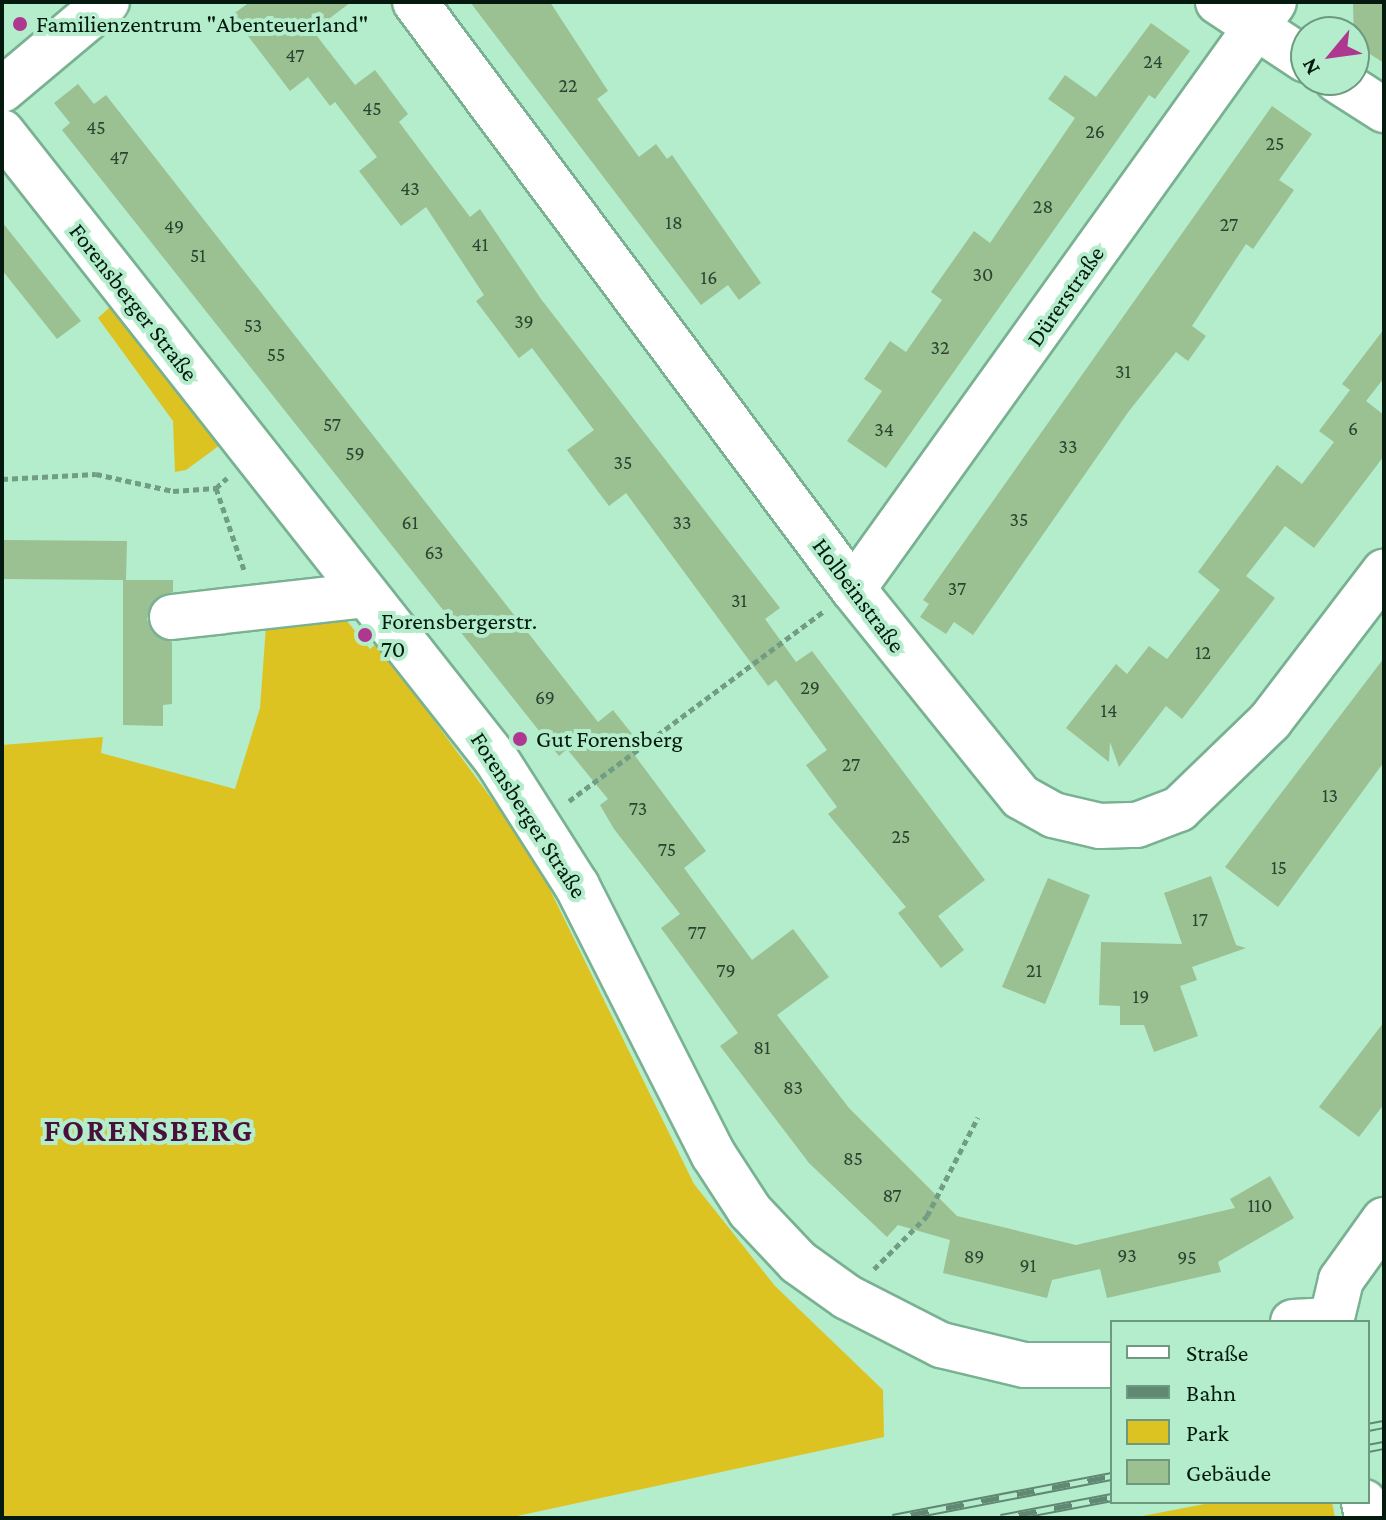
<!DOCTYPE html>
<meta charset="utf-8">
<style>
body{margin:0}
#map{position:relative;width:1386px;height:1520px;overflow:hidden;background:#b3edcc;font-family:"Crimson Pro",serif}
div>[style]{position:absolute}
.green>*{inset:0;background:#dcc321}
.building>*{inset:0;background:#9bc092}
.path>*{height:5px;margin-top:-2.5px;transform-origin:0;background:repeating-linear-gradient(90deg,#709d84 0 6px,transparent 0 10px)}
.roads{filter:drop-shadow(2px 0 #79b192) drop-shadow(-2px 0 #79b192) drop-shadow(0 2px #79b192) drop-shadow(0 -2px #79b192)}
.minor>*{height:44px;margin:-22px;padding:0 22px;transform-origin:22px;border-radius:22px;background:#fff}
.rail>*{height:9px;margin-top:-4.5px;transform-origin:0;background:repeating-linear-gradient(90deg,#b3edcc 0 18px,#608872 0 36px);box-sizing:border-box;border-block:2px solid #608872}
.dots>*{width:22px;height:22px;translate:-50% -50%;box-sizing:border-box;border:4px solid #b3edcc;border-radius:50%}
span{translate:-50% -50%;white-space:nowrap;text-align:center;line-height:1.15;-webkit-text-stroke:8px #b3edcc;paint-order:stroke}
.number-label{font-size:20px;color:#2a4430}
.number-label span{-webkit-text-stroke-width:0}
.poi-label{font-size:24px;color:#041a0f}
.left{translate:0 -50%;text-align:left}
.street-label{font-size:24px;color:#041a0f}
.district-label{font-size:32px;color:#49103b;font-weight:700;letter-spacing:2px}
.frame{position:absolute;inset:0;border:4px solid #041a0f;pointer-events:none}
.legend{position:absolute;left:1110px;top:1320px;width:260px;height:184px;box-sizing:border-box;background:#b3edcc;border:2px solid #6d9980;margin:0;padding:10px 14px;list-style:none;font-size:24px;color:#041a0f}
.legend li{display:flex;align-items:center;gap:16px;height:40px}
.legend b{width:40px;border:2px solid #6d9980}
.north{position:absolute;left:1290px;top:16px;width:80px;height:80px;box-sizing:border-box;background:#b3edcc;border:2px solid #6d9980;border-radius:50%;rotate:241deg;font-size:22px;font-weight:700;line-height:32px;text-align:center;color:#041a0f}
.north::after{content:'';display:block;margin:auto;width:28px;height:36px;background:#ae3890;clip-path:polygon(50% 0,100% 100%,50% 72%,0 100%)}
</style>
<div id="map">
<div class="green">
<i style="clip-path:polygon(110px 307px,220px 445px,186px 470px,175px 472px,173px 421px,98px 318px)"></i>
<i style="clip-path:polygon(346px 620px,370px 649px,377px 643px,533px 855px,694px 1184px,775px 1286px,883px 1390px,884px 1437px,508px 1518px,2px 1518px,2px 745px,103px 737px,101px 753px,235px 789px,260px 708px,266px 626px)"></i>
<i style="clip-path:polygon(1215px 1502px,1332px 1502px,1335px 1518px,1132px 1518px)"></i>
</div>
<div class="building">
<i style="clip-path:polygon(250px 2px,351px 2px,313px 31px,355px 85px,375px 70px,408px 114px,399px 122px,470px 217px,480px 209px,541px 299px,780px 608px,765px 619px,796px 662px,812px 651px,985px 880px,938px 916px,964px 950px,941px 968px,898px 913px,906px 907px,828px 814px,837px 807px,806px 765px,827px 750px,776px 680px,768px 686px,626px 493px,609px 506px,567px 450px,594px 430px,532px 348px,519px 358px,476px 301px,484px 295px,426px 207px,401px 226px,359px 171px,377px 157px,335px 102px,330px 106px,308px 77px,290px 91px,232px 15px)"></i>
<i style="clip-path:polygon(470px 2px,550px 2px,608px 91px,597px 99px,639px 157px,656px 144px,667px 159px,672px 155px,761px 283px,739px 300px,728px 285px,701px 305px)"></i>
<i style="clip-path:polygon(1353px 2px,1384px 2px,1384px 63px,1354px 44px)"></i>
<i style="clip-path:polygon(1151px 23px,1190px 51px,1155px 99px,1149px 95px,886px 468px,847px 441px,882px 391px,864px 379px,890px 341px,906px 352px,942px 300px,931px 292px,974px 231px,990px 243px,1075px 118px,1048px 99px,1065px 75px,1096px 97px)"></i>
<i style="clip-path:polygon(78px 84px,94px 104px,106px 95px,598px 722px,613px 710px,636px 739px,627px 745px,706px 851px,684px 868px,752px 960px,793px 929px,829px 977px,777px 1015px,849px 1108px,957px 1216px,1076px 1245px,1235px 1208px,1230px 1199px,1270px 1176px,1294px 1218px,1218px 1262px,1221px 1272px,1107px 1298px,1100px 1269px,1052px 1280px,1047px 1298px,943px 1273px,950px 1240px,898px 1225px,887px 1237px,851px 1203px,809px 1163px,720px 1046px,738px 1033px,661px 928px,680px 914px,614px 829px,600px 805px,608px 799px,567px 749px,559px 756px,62px 130px,70px 123px,54px 103px)"></i>
<i style="clip-path:polygon(1272px 106px,1312px 134px,1279px 180px,1294px 190px,1253px 249px,1246px 244px,1192px 326px,1206px 336px,1188px 361px,1176px 352px,1129px 411px,973px 635px,954px 622px,946px 634px,920px 617px,929px 604px,923px 600px)"></i>
<i style="clip-path:polygon(2px 222px,81px 321px,57px 339px,2px 270px)"></i>
<i style="clip-path:polygon(1384px 329px,1384px 378px,1366px 401px,1384px 415px,1384px 456px,1314px 548px,1285px 526px,1246px 576px,1275px 598px,1182px 719px,1166px 706px,1119px 767px,1110px 742px,1109px 762px,1066px 728px,1116px 664px,1127px 674px,1149px 646px,1167px 659px,1220px 590px,1198px 572px,1277px 465px,1302px 484px,1334px 442px,1319px 431px,1350px 390px,1342px 384px)"></i>
<i style="clip-path:polygon(2px 540px,127px 541px,126px 580px,173px 580px,173px 592px,157px 597px,147px 619px,152px 632px,172px 642px,172px 704px,163px 705px,163px 726px,123px 725px,123px 580px,2px 579px)"></i>
<i style="clip-path:polygon(1384px 658px,1384px 762px,1278px 907px,1225px 867px)"></i>
<i style="clip-path:polygon(1211px 876px,1236px 945px,1246px 948px,1192px 967px,1197px 980px,1180px 986px,1198px 1036px,1154px 1052px,1144px 1025px,1120px 1025px,1120px 1006px,1099px 1005px,1101px 942px,1182px 944px,1164px 893px)"></i>
<i style="clip-path:polygon(1048px 878px,1090px 895px,1045px 1004px,1002px 987px)"></i>
<i style="clip-path:polygon(1384px 1022px,1384px 1104px,1359px 1137px,1319px 1107px)"></i>
</div>
<div class="path">
<i style="left:2px;top:479px;width:94px;rotate:-3deg"></i>
<i style="left:96px;top:474px;width:79px;rotate:12.4deg"></i>
<i style="left:173px;top:491px;width:43px;rotate:-4deg"></i>
<i style="left:216px;top:488px;width:15px;rotate:-42deg"></i>
<i style="left:216px;top:488px;width:87px;rotate:71.1deg"></i>
<i style="left:569px;top:801px;width:318px;rotate:-36.7deg"></i>
<i style="left:874px;top:1269px;width:75px;rotate:-45deg"></i>
<i style="left:927px;top:1216px;width:111px;rotate:-62.7deg"></i>
</div>
<div class="roads">
<div class="minor">
<i style="left:415px;top:2px;width:732px;rotate:53.27deg"></i>
<i style="left:853px;top:589px;width:267px;rotate:51.1deg"></i>
<i style="left:1021px;top:797px;width:37px;rotate:29deg"></i>
<i style="left:1053px;top:815px;width:48px;rotate:13.2deg"></i>
<i style="left:1100px;top:826px;width:37px;rotate:-2deg"></i>
<i style="left:1137px;top:825px;width:45px;rotate:-20.9deg"></i>
<i style="left:1179px;top:809px;width:127px;rotate:-44deg"></i>
<i style="left:1270px;top:721px;width:188px;rotate:-52.6deg"></i>
<i style="left:1218px;top:2px;width:105px;rotate:33.4deg"></i>
<i style="left:1337px;top:80px;width:56px;rotate:32.6deg"></i>
<i style="left:2px;top:90px;width:137px;rotate:-40deg"></i>
<i style="left:2px;top:132px;width:798px;rotate:51.77deg"></i>
<i style="left:496px;top:759px;width:151px;rotate:57.5deg"></i>
<i style="left:577px;top:886px;width:301px;rotate:63.1deg"></i>
<i style="left:713px;top:1154px;width:68px;rotate:57deg"></i>
<i style="left:750px;top:1211px;width:70px;rotate:46.7deg"></i>
<i style="left:798px;top:1262px;width:60px;rotate:35.5deg"></i>
<i style="left:847px;top:1297px;width:106px;rotate:27.1deg"></i>
<i style="left:941px;top:1345px;width:85px;rotate:13.5deg"></i>
<i style="left:1024px;top:1365px;width:88px"></i>
<i style="left:853px;top:589px;width:722px;rotate:-54.35deg"></i>
<i style="left:172px;top:617px;width:194px;rotate:-6.5deg"></i>
<i style="left:1293px;top:1322px;width:38px;rotate:-3deg"></i>
<i style="left:1331px;top:1322px;width:43px;rotate:-76.6deg"></i>
<i style="left:1341px;top:1280px;width:74px;rotate:-54.4deg"></i>
<i style="left:1364px;top:1502px;width:16px;rotate:79deg"></i>
</div>
</div>
<div class="rail">
<i style="left:1368px;top:1427px;width:16px;rotate:-11deg"></i>
<i style="left:1368px;top:1448px;width:16px;rotate:-11deg"></i>
<i style="left:893px;top:1518px;width:223px;rotate:-10.9deg"></i>
<i style="left:1001px;top:1518px;width:113px;rotate:-10.7deg"></i>
</div>
<div class="dots">
<i style="left:20px;top:24px;background:#ae3890"></i>
<i style="left:365px;top:635px;background:#ae3890"></i>
<i style="left:520px;top:739px;background:#ae3890"></i>
</div>
<div class="number-label">
<span style="left:295px;top:55px">47</span>
<span style="left:1153px;top:61px">24</span>
<span style="left:568px;top:85px">22</span>
<span style="left:372px;top:108px">45</span>
<span style="left:96px;top:127px">45</span>
<span style="left:1095px;top:131px">26</span>
<span style="left:1275px;top:143px">25</span>
<span style="left:119px;top:157px">47</span>
<span style="left:410px;top:188px">43</span>
<span style="left:1043px;top:206px">28</span>
<span style="left:674px;top:222px">18</span>
<span style="left:1229px;top:224px">27</span>
<span style="left:174px;top:226px">49</span>
<span style="left:480px;top:244px">41</span>
<span style="left:198px;top:255px">51</span>
<span style="left:983px;top:274px">30</span>
<span style="left:709px;top:277px">16</span>
<span style="left:524px;top:321px">39</span>
<span style="left:253px;top:325px">53</span>
<span style="left:940px;top:347px">32</span>
<span style="left:276px;top:354px">55</span>
<span style="left:1123px;top:371px">31</span>
<span style="left:332px;top:424px">57</span>
<span style="left:1353px;top:428px">6</span>
<span style="left:884px;top:429px">34</span>
<span style="left:1068px;top:446px">33</span>
<span style="left:355px;top:453px">59</span>
<span style="left:623px;top:462px">35</span>
<span style="left:1019px;top:519px">35</span>
<span style="left:410px;top:522px">61</span>
<span style="left:682px;top:522px">33</span>
<span style="left:434px;top:552px">63</span>
<span style="left:957px;top:588px">37</span>
<span style="left:739px;top:600px">31</span>
<span style="left:1203px;top:652px">12</span>
<span style="left:810px;top:687px">29</span>
<span style="left:545px;top:697px">69</span>
<span style="left:1109px;top:710px">14</span>
<span style="left:851px;top:764px">27</span>
<span style="left:1330px;top:795px">13</span>
<span style="left:638px;top:808px">73</span>
<span style="left:901px;top:836px">25</span>
<span style="left:667px;top:849px">75</span>
<span style="left:1279px;top:867px">15</span>
<span style="left:1200px;top:919px">17</span>
<span style="left:697px;top:932px">77</span>
<span style="left:726px;top:970px">79</span>
<span style="left:1034px;top:970px">21</span>
<span style="left:1141px;top:996px">19</span>
<span style="left:762px;top:1047px">81</span>
<span style="left:793px;top:1087px">83</span>
<span style="left:853px;top:1158px">85</span>
<span style="left:892px;top:1195px">87</span>
<span style="left:1260px;top:1205px">110</span>
<span style="left:1127px;top:1255px">93</span>
<span style="left:974px;top:1256px">89</span>
<span style="left:1187px;top:1257px">95</span>
<span style="left:1028px;top:1265px">91</span>
</div>
<div class="poi-label">
<span class="left" style="left:36px;top:24px">Familienzentrum "Abenteuerland"</span>
<span class="left" style="left:381px;top:635px">Forensbergerstr.<br>70</span>
<span class="left" style="left:536px;top:739px">Gut Forensberg</span>
</div>
<div class="street-label">
<span style="left:1065px;top:296px;rotate:-55deg">Dürerstraße</span>
<span style="left:134px;top:302px;rotate:52deg">Forensberger Straße</span>
<span style="left:859px;top:595px;rotate:53deg">Holbeinstraße</span>
<span style="left:529px;top:815px;rotate:57deg">Forensberger Straße</span>
</div>
<div class="district-label">
<span style="left:149px;top:1130px">FORENSBERG</span>
</div>
<div class="frame"></div>
<ul class="legend">
<li><b style="height:10px;background:#fff"></b>Straße</li>
<li><b style="height:10px;background:#608872"></b>Bahn</li>
<li><b style="height:22px;background:#dcc321"></b>Park</li>
<li><b style="height:22px;background:#9bc092"></b>Gebäude</li>
</ul>
<div class="north">N</div>
</div>
